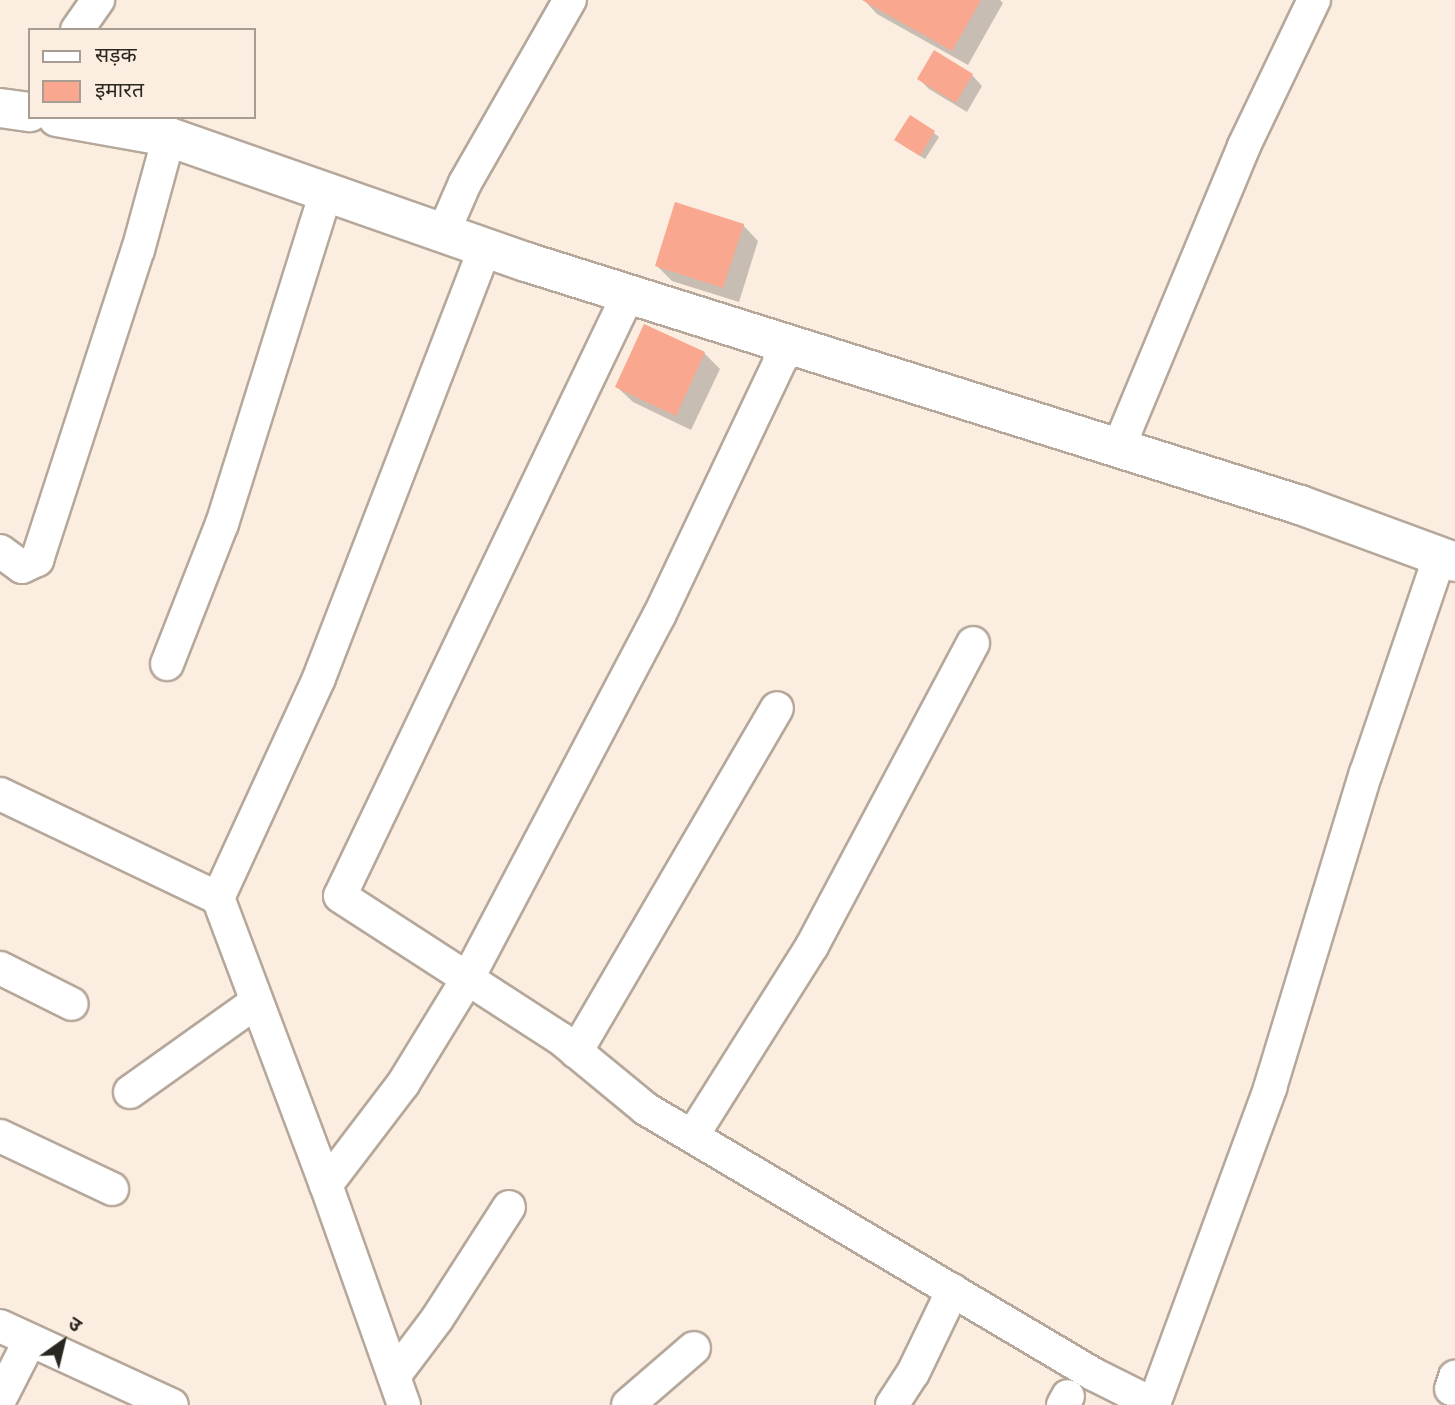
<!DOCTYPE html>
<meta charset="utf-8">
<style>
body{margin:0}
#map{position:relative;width:1455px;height:1405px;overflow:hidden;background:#fbeddf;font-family:Arial,"Noto Sans Devanagari",sans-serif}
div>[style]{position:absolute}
.shadow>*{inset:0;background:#0003}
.building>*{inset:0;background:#f9a78f}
.roads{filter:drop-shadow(2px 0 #b5a89b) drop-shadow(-2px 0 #b5a89b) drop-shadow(0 2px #b5a89b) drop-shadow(0 -2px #b5a89b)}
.street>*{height:32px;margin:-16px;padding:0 16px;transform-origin:16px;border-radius:16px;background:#fff}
.primary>*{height:38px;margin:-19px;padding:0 19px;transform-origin:19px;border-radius:19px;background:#fff}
span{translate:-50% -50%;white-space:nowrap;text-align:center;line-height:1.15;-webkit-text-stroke:7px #fbeddf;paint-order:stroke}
.legend{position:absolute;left:28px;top:28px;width:228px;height:91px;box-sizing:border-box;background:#fbeddf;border:2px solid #a79d93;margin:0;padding:9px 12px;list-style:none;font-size:21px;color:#2a2620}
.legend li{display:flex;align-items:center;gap:14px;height:35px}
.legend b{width:35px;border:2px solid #a79d93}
.north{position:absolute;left:28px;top:1307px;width:70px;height:70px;-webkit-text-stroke:5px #fbeddf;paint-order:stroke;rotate:34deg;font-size:19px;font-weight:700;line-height:28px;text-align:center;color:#2a2620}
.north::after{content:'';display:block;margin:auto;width:24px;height:32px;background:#2a2620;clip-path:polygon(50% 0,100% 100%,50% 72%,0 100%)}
</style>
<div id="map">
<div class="shadow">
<i style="clip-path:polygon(864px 0,1000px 0,1003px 3px,968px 65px,877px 14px)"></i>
<i style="clip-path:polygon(972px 75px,982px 86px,967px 112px,929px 89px,919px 79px)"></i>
<i style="clip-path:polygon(934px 133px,939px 137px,925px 159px,901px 144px)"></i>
<i style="clip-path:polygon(743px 225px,758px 241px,739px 302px,672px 281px,657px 266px)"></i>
<i style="clip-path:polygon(704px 353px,720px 369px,691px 430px,633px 402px,617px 387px)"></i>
</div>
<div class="building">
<i style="clip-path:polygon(862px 0,981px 0,952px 51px)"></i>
<i style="clip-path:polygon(934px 50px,973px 74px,956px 103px,917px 79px)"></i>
<i style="clip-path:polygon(910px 115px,935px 131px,920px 156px,894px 140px)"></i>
<i style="clip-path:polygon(675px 202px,744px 224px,723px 288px,655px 266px)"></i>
<i style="clip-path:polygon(644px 324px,705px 352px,676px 416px,615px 387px)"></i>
</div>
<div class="roads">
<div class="street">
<i style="left:77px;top:30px;width:37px;rotate:-55deg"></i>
<i style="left:444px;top:231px;width:52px;rotate:-66.4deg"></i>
<i style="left:465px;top:183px;width:211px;rotate:-60.2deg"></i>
<i style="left:628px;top:295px;width:666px;rotate:115.6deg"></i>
<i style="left:340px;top:896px;width:263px;rotate:32.9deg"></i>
<i style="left:561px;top:1039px;width:110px;rotate:39.5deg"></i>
<i style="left:646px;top:1109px;width:520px;rotate:30.66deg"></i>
<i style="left:1093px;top:1374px;width:69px;rotate:26.6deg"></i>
<i style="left:1118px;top:449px;width:328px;rotate:-67.4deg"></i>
<i style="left:1244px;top:146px;width:162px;rotate:-64.4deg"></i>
<i style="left:0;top:551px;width:27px;rotate:36deg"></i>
<i style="left:22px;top:567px;width:17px;rotate:-25deg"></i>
<i style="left:37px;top:560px;width:326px;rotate:-72deg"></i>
<i style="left:138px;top:250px;width:117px;rotate:-74.7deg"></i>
<i style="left:167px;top:664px;width:150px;rotate:-68.6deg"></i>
<i style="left:222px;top:524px;width:348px;rotate:-72.6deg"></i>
<i style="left:0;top:794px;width:242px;rotate:25.5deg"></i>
<i style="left:0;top:968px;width:80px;rotate:26.6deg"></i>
<i style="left:576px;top:1052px;width:398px;rotate:-59.7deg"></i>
<i style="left:130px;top:1092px;width:155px;rotate:-35.5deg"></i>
<i style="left:693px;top:1135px;width:223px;rotate:-57.8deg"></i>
<i style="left:812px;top:946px;width:343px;rotate:-62deg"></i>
<i style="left:0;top:1136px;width:124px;rotate:25.3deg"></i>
<i style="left:326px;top:1185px;width:127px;rotate:-52.7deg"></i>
<i style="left:403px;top:1084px;width:124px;rotate:-58.5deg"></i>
<i style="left:468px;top:978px;width:409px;rotate:-62.2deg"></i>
<i style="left:659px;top:616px;width:282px;rotate:-64.6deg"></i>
<i style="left:780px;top:361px;width:20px;rotate:-99deg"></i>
<i style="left:0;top:1326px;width:189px;rotate:24.7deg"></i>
<i style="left:394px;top:1376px;width:71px;rotate:-53deg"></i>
<i style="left:437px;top:1319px;width:133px;rotate:-57.3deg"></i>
<i style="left:1451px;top:1389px;width:13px;rotate:-72deg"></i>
<i style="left:0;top:1399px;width:66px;rotate:-63deg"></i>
<i style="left:1154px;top:1404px;width:337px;rotate:-69.8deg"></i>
<i style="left:1270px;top:1088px;width:329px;rotate:-73.1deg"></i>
<i style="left:1366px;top:773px;width:229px;rotate:-71.2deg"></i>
<i style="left:404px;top:1405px;width:233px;rotate:-109.5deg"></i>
<i style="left:326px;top:1185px;width:307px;rotate:-110.6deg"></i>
<i style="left:218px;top:898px;width:242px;rotate:-65.3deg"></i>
<i style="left:319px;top:678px;width:461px;rotate:-68.9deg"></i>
<i style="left:628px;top:1405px;width:87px;rotate:-40.8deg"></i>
<i style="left:892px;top:1405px;width:38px;rotate:-57deg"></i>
<i style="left:913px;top:1373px;width:92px;rotate:-64.3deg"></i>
<i style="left:1063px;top:1405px;width:10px;rotate:-61deg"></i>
</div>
<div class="primary">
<i style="left:0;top:108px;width:30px;rotate:8deg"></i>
<i style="left:57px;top:117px;width:114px;rotate:10.1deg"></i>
<i style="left:169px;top:137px;width:378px;rotate:19.3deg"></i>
<i style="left:526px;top:262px;width:811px;rotate:17.43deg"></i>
<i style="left:1300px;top:505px;width:165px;rotate:20.2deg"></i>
</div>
</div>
<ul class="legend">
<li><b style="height:9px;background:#fff"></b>सड़क</li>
<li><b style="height:19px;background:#f9a78f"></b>इमारत</li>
</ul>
<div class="north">उ</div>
</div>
